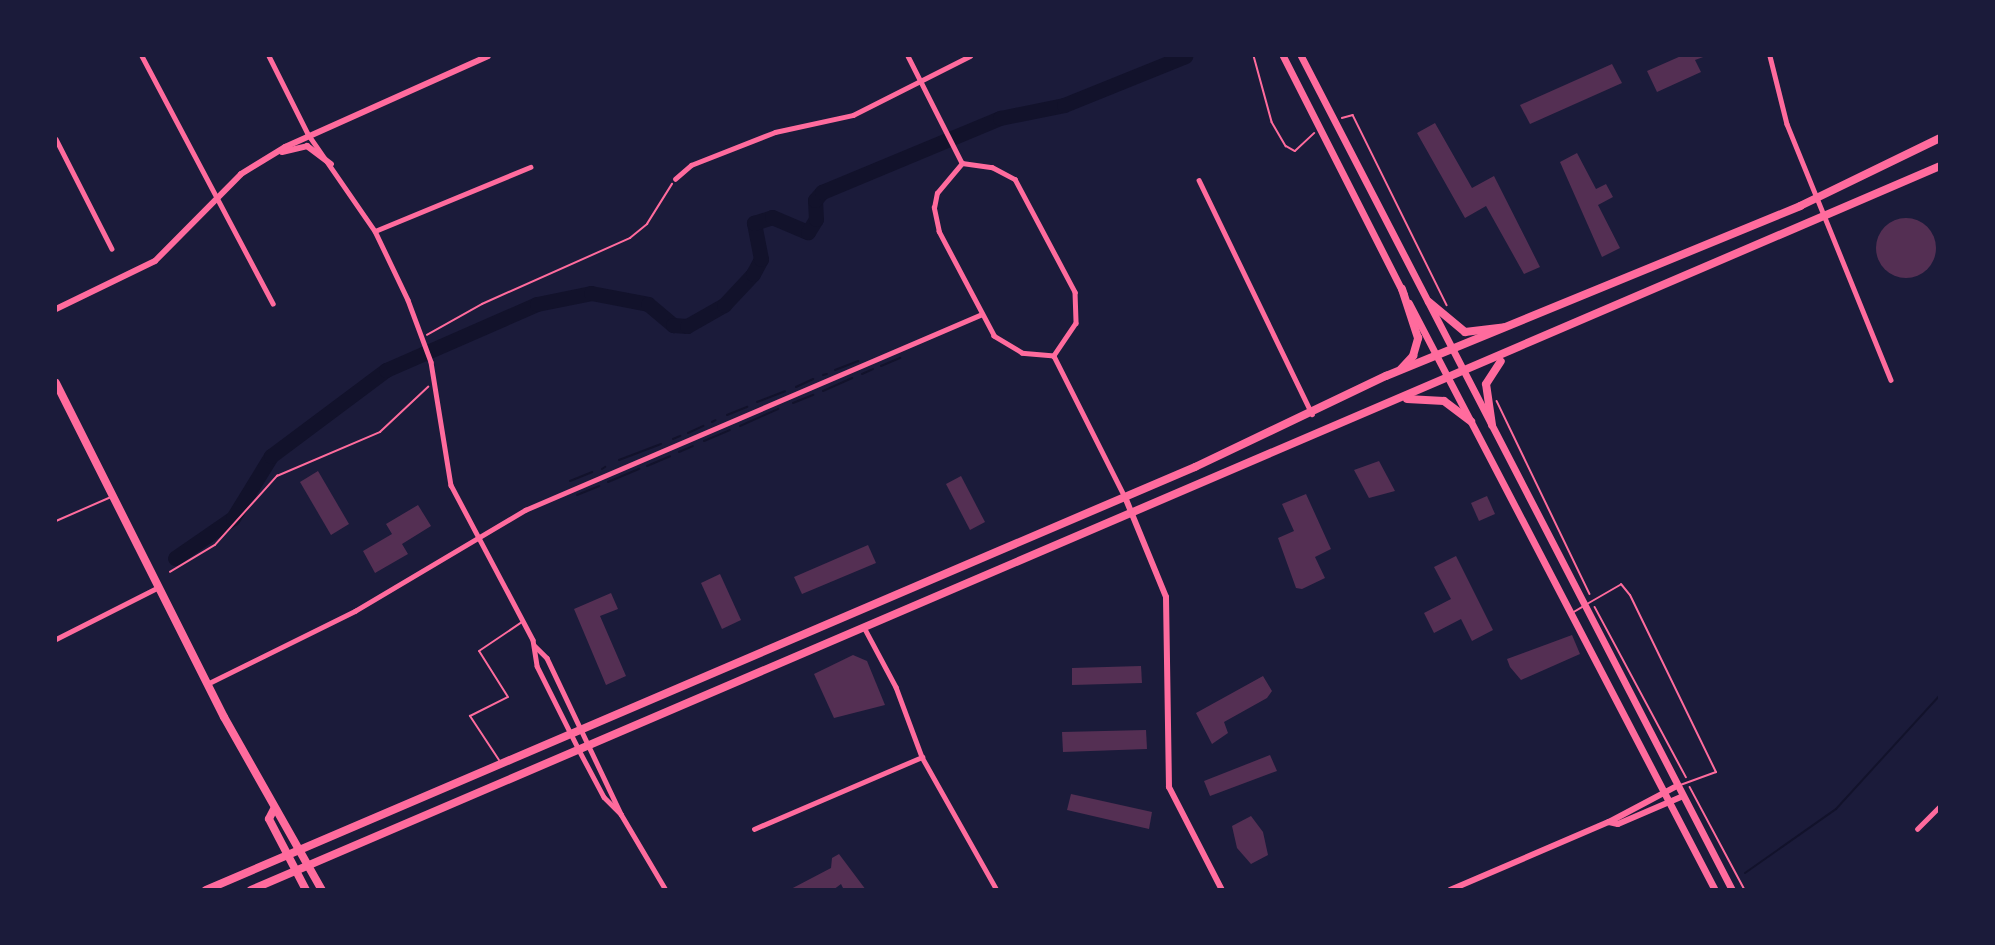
<!DOCTYPE html>
<style>
body{margin:0}
#map{position:relative;width:1995px;height:945px;overflow:hidden;background:#1b1b3a;font-family:"Varela Round",sans-serif}
div>[style]{position:absolute}
.stream>*{height:2px;margin:-1px;padding:0 1px;transform-origin:1px;border-radius:1px;background:#12122b}
.river>*{height:15px;margin:-7.5px;padding:0 7.5px;transform-origin:7.5px;border-radius:7.5px;background:#12122b}
.building>*{inset:0;background:#542f53}
.round{border-radius:50%}
.path>*{height:1.5px;margin:-0.75px;padding:0 0.75px;transform-origin:0.75px;border-radius:0.75px;background:#ff6b9d}
.service>*{height:2px;margin:-1px;padding:0 1px;transform-origin:1px;border-radius:1px;background:#ff6b9d}
.minor>*{height:4.5px;margin:-2.25px;padding:0 2.25px;transform-origin:2.25px;border-radius:2.25px;background:#ff6b9d}
.tertiary>*{height:6px;margin:-3px;padding:0 3px;transform-origin:3px;border-radius:3px;background:#ff6b9d}
.secondary>*{height:7px;margin:-3.5px;padding:0 3.5px;transform-origin:3.5px;border-radius:3.5px;background:#ff6b9d}
.primary>*{height:8px;margin:-4px;padding:0 4px;transform-origin:4px;border-radius:4px;background:#ff6b9d}
span{translate:-50% -50%;white-space:nowrap;text-align:center;line-height:1.15;-webkit-text-stroke:6px #1b1b3a;paint-order:stroke}
.frame{position:absolute;inset:0;border:57px solid #1b1b3a;pointer-events:none}
</style>
<div id="map">
<div class="stream">
<i style="left:881px;top:366px;width:21px;rotate:-23deg"></i>
<i style="left:835px;top:370px;width:25px;rotate:-21deg"></i>
<i style="left:862px;top:374px;width:12px;rotate:-24deg"></i>
<i style="left:823px;top:375px;width:4px;rotate:-14deg"></i>
<i style="left:796px;top:387px;width:19px;rotate:-25deg"></i>
<i style="left:823px;top:391px;width:32px;rotate:-24deg"></i>
<i style="left:757px;top:402px;width:30px;rotate:-21deg"></i>
<i style="left:793px;top:403px;width:22px;rotate:-22deg"></i>
<i style="left:727px;top:415px;width:22px;rotate:-22deg"></i>
<i style="left:712px;top:422px;width:4px;rotate:-27deg"></i>
<i style="left:740px;top:426px;width:42px;rotate:-24.1deg"></i>
<i style="left:688px;top:433px;width:17px;rotate:-25deg"></i>
<i style="left:673px;top:439px;width:8px;rotate:-23deg"></i>
<i style="left:704px;top:441px;width:28px;rotate:-23deg"></i>
<i style="left:679px;top:452px;width:15px;rotate:-23deg"></i>
<i style="left:619px;top:460px;width:45px;rotate:-20.9deg"></i>
<i style="left:647px;top:466px;width:25px;rotate:-23deg"></i>
<i style="left:602px;top:469px;width:4px;rotate:-34deg"></i>
<i style="left:570px;top:481px;width:24px;rotate:-22deg"></i>
<i style="left:608px;top:482px;width:34px;rotate:-23deg"></i>
<i style="left:577px;top:495px;width:24px;rotate:-22deg"></i>
<i style="left:1745px;top:873px;width:111px;rotate:-35.1deg"></i>
<i style="left:1836px;top:809px;width:154px;rotate:-47.6deg"></i>
</div>
<div class="river">
<i style="left:175px;top:558px;width:70px;rotate:-34.6deg"></i>
<i style="left:233px;top:518px;width:73px;rotate:-58.5deg"></i>
<i style="left:271px;top:456px;width:144px;rotate:-36.8deg"></i>
<i style="left:386px;top:370px;width:165px;rotate:-23.6deg"></i>
<i style="left:537px;top:304px;width:55px;rotate:-11.5deg"></i>
<i style="left:591px;top:293px;width:58px;rotate:10.9deg"></i>
<i style="left:648px;top:304px;width:33px;rotate:40deg"></i>
<i style="left:673px;top:325px;width:14px;rotate:4deg"></i>
<i style="left:687px;top:326px;width:43px;rotate:-29.6deg"></i>
<i style="left:724px;top:305px;width:42px;rotate:-46.9deg"></i>
<i style="left:753px;top:274px;width:17px;rotate:-62deg"></i>
<i style="left:761px;top:259px;width:37px;rotate:-101deg"></i>
<i style="left:754px;top:223px;width:19px;rotate:-18deg"></i>
<i style="left:772px;top:217px;width:39px;rotate:23deg"></i>
<i style="left:808px;top:232px;width:15px;rotate:-58deg"></i>
<i style="left:816px;top:219px;width:19px;rotate:-93deg"></i>
<i style="left:815px;top:200px;width:11px;rotate:-49deg"></i>
<i style="left:822px;top:192px;width:193px;rotate:-22.6deg"></i>
<i style="left:1000px;top:118px;width:65px;rotate:-11.5deg"></i>
<i style="left:1064px;top:105px;width:131px;rotate:-22deg"></i>
</div>
<div class="building">
<i style="clip-path:polygon(1681px 56px,1706px 56px,1695px 60px,1701px 72px,1657px 92px,1647px 71px)"></i>
<i style="clip-path:polygon(1612px 64px,1622px 83px,1530px 124px,1520px 105px)"></i>
<i style="clip-path:polygon(1435px 123px,1472px 188px,1494px 176px,1540px 267px,1524px 274px,1486px 206px,1465px 218px,1417px 133px)"></i>
<i style="clip-path:polygon(1577px 153px,1596px 189px,1606px 184px,1613px 197px,1598px 205px,1620px 248px,1602px 257px,1560px 162px)"></i>
<i class="round" style="left:1876px;top:218px;width:60px;height:60px"></i>
<i style="clip-path:polygon(1379px 461px,1395px 491px,1369px 498px,1354px 470px)"></i>
<i style="clip-path:polygon(318px 471px,349px 524px,331px 535px,300px 482px)"></i>
<i style="clip-path:polygon(961px 476px,985px 522px,970px 530px,946px 484px)"></i>
<i style="clip-path:polygon(1306px 494px,1331px 549px,1315px 557px,1325px 578px,1302px 589px,1296px 588px,1278px 538px,1294px 531px,1282px 504px)"></i>
<i style="clip-path:polygon(1487px 496px,1495px 514px,1479px 521px,1471px 503px)"></i>
<i style="clip-path:polygon(418px 505px,431px 526px,402px 544px,408px 554px,375px 573px,363px 551px,392px 534px,386px 524px)"></i>
<i style="clip-path:polygon(868px 545px,876px 563px,802px 594px,794px 577px)"></i>
<i style="clip-path:polygon(1456px 556px,1493px 630px,1472px 641px,1461px 619px,1434px 633px,1424px 613px,1451px 599px,1434px 567px)"></i>
<i style="clip-path:polygon(720px 574px,741px 620px,722px 629px,701px 583px)"></i>
<i style="clip-path:polygon(611px 593px,618px 609px,600px 616px,626px 676px,606px 685px,574px 609px)"></i>
<i style="clip-path:polygon(1572px 635px,1580px 654px,1521px 680px,1510px 667px,1507px 659px)"></i>
<i style="clip-path:polygon(853px 655px,867px 661px,885px 705px,834px 718px,814px 674px)"></i>
<i style="clip-path:polygon(1141px 666px,1142px 683px,1072px 685px,1072px 668px)"></i>
<i style="clip-path:polygon(1263px 676px,1272px 691px,1267px 698px,1224px 722px,1228px 733px,1212px 744px,1196px 713px)"></i>
<i style="clip-path:polygon(1146px 730px,1147px 749px,1063px 752px,1062px 732px)"></i>
<i style="clip-path:polygon(1270px 755px,1277px 771px,1210px 796px,1204px 781px)"></i>
<i style="clip-path:polygon(1071px 794px,1152px 812px,1149px 829px,1067px 810px)"></i>
<i style="clip-path:polygon(1251px 816px,1263px 832px,1268px 855px,1251px 864px,1237px 848px,1232px 826px)"></i>
<i style="clip-path:polygon(839px 854px,866px 890px,844px 890px,841px 884px,833px 890px,789px 890px,831px 868px,832px 858px)"></i>
</div>
<div class="path">
<i style="left:1254px;top:56px;width:68px;rotate:74.7deg"></i>
<i style="left:1272px;top:122px;width:28px;rotate:60deg"></i>
<i style="left:1286px;top:146px;width:10px;rotate:29deg"></i>
<i style="left:1295px;top:151px;width:26px;rotate:-43deg"></i>
<i style="left:1342px;top:118px;width:11px;rotate:-15deg"></i>
<i style="left:1353px;top:115px;width:212px;rotate:63.7deg"></i>
<i style="left:427px;top:335px;width:63px;rotate:-29.4deg"></i>
<i style="left:482px;top:304px;width:162px;rotate:-24deg"></i>
<i style="left:630px;top:238px;width:22px;rotate:-39deg"></i>
<i style="left:647px;top:224px;width:47px;rotate:-58deg"></i>
<i style="left:1497px;top:401px;width:214px;rotate:64.3deg"></i>
<i style="left:170px;top:572px;width:52px;rotate:-31deg"></i>
<i style="left:215px;top:545px;width:93px;rotate:-48.1deg"></i>
<i style="left:277px;top:476px;width:112px;rotate:-23.1deg"></i>
<i style="left:380px;top:432px;width:66px;rotate:-43.2deg"></i>
<i style="left:1595px;top:607px;width:193px;rotate:61.8deg"></i>
<i style="left:1690px;top:787px;width:117px;rotate:61.9deg"></i>
</div>
<div class="service">
<i style="left:56px;top:521px;width:60px;rotate:-23.6deg"></i>
<i style="left:1587px;top:604px;width:39px;rotate:-30deg"></i>
<i style="left:1621px;top:584px;width:14px;rotate:51deg"></i>
<i style="left:1630px;top:595px;width:197px;rotate:64.1deg"></i>
<i style="left:1716px;top:772px;width:38px;rotate:160deg"></i>
<i style="left:1572px;top:613px;width:12px;rotate:-31deg"></i>
<i style="left:499px;top:760px;width:53px;rotate:-123.4deg"></i>
<i style="left:470px;top:716px;width:42px;rotate:-26.6deg"></i>
<i style="left:508px;top:697px;width:54px;rotate:-122.2deg"></i>
<i style="left:479px;top:651px;width:52px;rotate:-34deg"></i>
</div>
<div class="minor">
<i style="left:142px;top:56px;width:280px;rotate:62.1deg"></i>
<i style="left:269px;top:56px;width:87px;rotate:63.4deg"></i>
<i style="left:308px;top:134px;width:118px;rotate:55.4deg"></i>
<i style="left:375px;top:231px;width:76px;rotate:64.4deg"></i>
<i style="left:408px;top:300px;width:66px;rotate:69.6deg"></i>
<i style="left:431px;top:362px;width:125px;rotate:80.8deg"></i>
<i style="left:451px;top:485px;width:175px;rotate:62.1deg"></i>
<i style="left:533px;top:640px;width:26px;rotate:81deg"></i>
<i style="left:537px;top:666px;width:94px;rotate:63.4deg"></i>
<i style="left:579px;top:750px;width:53px;rotate:62deg"></i>
<i style="left:604px;top:797px;width:24px;rotate:45deg"></i>
<i style="left:908px;top:56px;width:120px;rotate:63.2deg"></i>
<i style="left:1770px;top:56px;width:70px;rotate:76deg"></i>
<i style="left:1787px;top:124px;width:276px;rotate:67.9deg"></i>
<i style="left:56px;top:139px;width:123px;rotate:63deg"></i>
<i style="left:962px;top:163px;width:30px;rotate:8deg"></i>
<i style="left:992px;top:167px;width:26px;rotate:28deg"></i>
<i style="left:1015px;top:179px;width:128px;rotate:62deg"></i>
<i style="left:1075px;top:292px;width:31px;rotate:88deg"></i>
<i style="left:1076px;top:323px;width:40px;rotate:124deg"></i>
<i style="left:1054px;top:356px;width:32px;rotate:-175deg"></i>
<i style="left:1022px;top:353px;width:33px;rotate:-149deg"></i>
<i style="left:994px;top:336px;width:118px;rotate:-117.9deg"></i>
<i style="left:939px;top:232px;width:25px;rotate:-102deg"></i>
<i style="left:934px;top:208px;width:15px;rotate:-79deg"></i>
<i style="left:937px;top:193px;width:39px;rotate:-50deg"></i>
<i style="left:675px;top:179px;width:21px;rotate:-41deg"></i>
<i style="left:691px;top:165px;width:90px;rotate:-21.4deg"></i>
<i style="left:775px;top:132px;width:80px;rotate:-12.3deg"></i>
<i style="left:853px;top:115px;width:131px;rotate:-26.8deg"></i>
<i style="left:1199px;top:180px;width:260px;rotate:64.2deg"></i>
<i style="left:375px;top:231px;width:168px;rotate:-22.4deg"></i>
<i style="left:1054px;top:356px;width:158px;rotate:63.3deg"></i>
<i style="left:865px;top:629px;width:66px;rotate:61.9deg"></i>
<i style="left:896px;top:687px;width:75px;rotate:69.6deg"></i>
<i style="left:922px;top:757px;width:153px;rotate:60.6deg"></i>
<i style="left:56px;top:639px;width:113px;rotate:-26.8deg"></i>
<i style="left:535px;top:646px;width:17px;rotate:45deg"></i>
<i style="left:547px;top:658px;width:173px;rotate:64.6deg"></i>
<i style="left:621px;top:814px;width:88px;rotate:59.4deg"></i>
<i style="left:207px;top:684px;width:165px;rotate:-26.3deg"></i>
<i style="left:355px;top:611px;width:198px;rotate:-30.7deg"></i>
<i style="left:525px;top:510px;width:496px;rotate:-23.2deg"></i>
<i style="left:754px;top:829px;width:183px;rotate:-23.2deg"></i>
<i style="left:1917px;top:829px;width:33px;rotate:-45deg"></i>
</div>
<div class="tertiary">
<i style="left:282px;top:152px;width:26px;rotate:-13deg"></i>
<i style="left:307px;top:146px;width:30px;rotate:37deg"></i>
<i style="left:56px;top:309px;width:110px;rotate:-25.9deg"></i>
<i style="left:155px;top:261px;width:122px;rotate:-45.3deg"></i>
<i style="left:241px;top:174px;width:52px;rotate:-31.5deg"></i>
<i style="left:285px;top:147px;width:222px;rotate:-24.1deg"></i>
<i style="left:1125px;top:497px;width:108px;rotate:67.7deg"></i>
<i style="left:1166px;top:597px;width:190px;rotate:89.1deg"></i>
<i style="left:1169px;top:787px;width:116px;rotate:62.8deg"></i>
<i style="left:1609px;top:822px;width:9px;rotate:13deg"></i>
<i style="left:1618px;top:824px;width:71px;rotate:-23.3deg"></i>
<i style="left:1450px;top:890px;width:173px;rotate:-23.2deg"></i>
<i style="left:1609px;top:822px;width:77px;rotate:-27.9deg"></i>
</div>
<div class="secondary">
<i style="left:1283px;top:56px;width:267px;rotate:63.1deg"></i>
<i style="left:1301px;top:56px;width:939px;rotate:62.67deg"></i>
<i style="left:1409px;top:303px;width:662px;rotate:62.47deg"></i>
</div>
<div class="primary">
<i style="left:1429px;top:302px;width:47px;rotate:39.8deg"></i>
<i style="left:1465px;top:332px;width:38px;rotate:-7deg"></i>
<i style="left:1401px;top:369px;width:18px;rotate:-47deg"></i>
<i style="left:1413px;top:356px;width:19px;rotate:-74deg"></i>
<i style="left:1418px;top:338px;width:52px;rotate:-108.1deg"></i>
<i style="left:56px;top:383px;width:374px;rotate:63.3deg"></i>
<i style="left:224px;top:717px;width:199px;rotate:60.5deg"></i>
<i style="left:1407px;top:399px;width:37px;rotate:3deg"></i>
<i style="left:1444px;top:401px;width:34px;rotate:37deg"></i>
<i style="left:1492px;top:425px;width:41px;rotate:-98.3deg"></i>
<i style="left:1486px;top:384px;width:27px;rotate:-57deg"></i>
<i style="left:274px;top:809px;width:11px;rotate:117deg"></i>
<i style="left:269px;top:819px;width:80px;rotate:62.5deg"></i>
<i style="left:206px;top:890px;width:1076px;rotate:-23.16deg"></i>
<i style="left:1195px;top:467px;width:212px;rotate:-25.5deg"></i>
<i style="left:1386px;top:376px;width:448px;rotate:-22.3deg"></i>
<i style="left:1800px;top:206px;width:156px;rotate:-25.9deg"></i>
<i style="left:251px;top:890px;width:1838px;rotate:-23.2deg"></i>
</div>
<div class="frame"></div>
</div>
